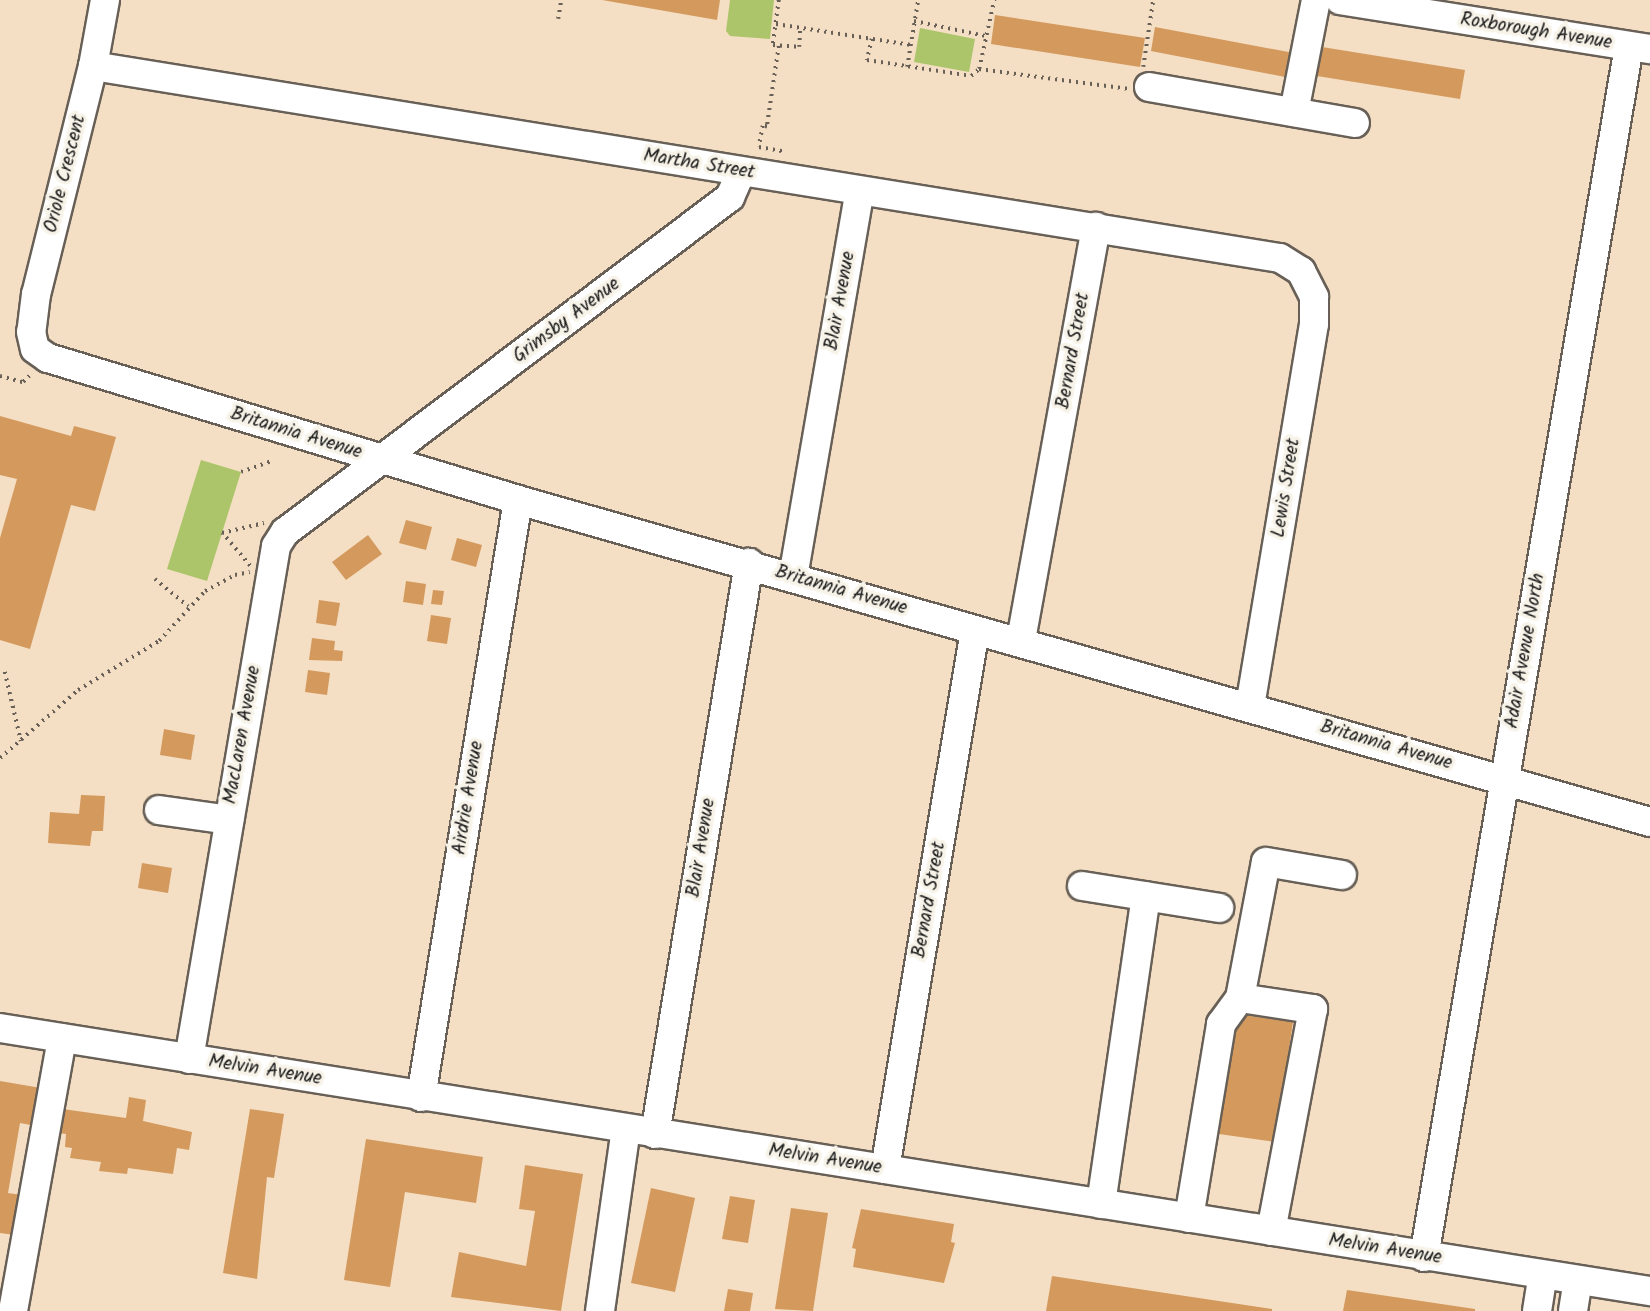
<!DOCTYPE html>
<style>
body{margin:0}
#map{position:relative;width:1650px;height:1311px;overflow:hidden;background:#f4dfc4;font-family:Kalam,sans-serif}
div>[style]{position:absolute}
.green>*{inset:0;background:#acc56a}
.building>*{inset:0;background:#d4995d}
.path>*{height:3.5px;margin-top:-1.75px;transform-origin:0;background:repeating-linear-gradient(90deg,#686057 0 2px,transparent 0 7px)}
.roads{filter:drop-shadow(2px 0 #686057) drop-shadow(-2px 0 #686057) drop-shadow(0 2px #686057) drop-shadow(0 -2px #686057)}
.minor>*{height:28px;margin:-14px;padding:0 14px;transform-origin:14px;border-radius:14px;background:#fff}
span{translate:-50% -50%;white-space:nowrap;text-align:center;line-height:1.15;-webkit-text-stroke:7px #f7f3e8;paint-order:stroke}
.street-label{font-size:19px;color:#1c1c1c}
</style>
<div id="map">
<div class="green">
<i style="clip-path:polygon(730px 0,774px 0,770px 39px,730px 36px,726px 31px)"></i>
<i style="clip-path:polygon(920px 28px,975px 39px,969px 72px,914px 62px)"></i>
<i style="clip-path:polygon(201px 460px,241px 472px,207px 581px,167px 569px)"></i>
</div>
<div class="building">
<i style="clip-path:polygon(602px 0,720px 0,717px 20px)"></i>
<i style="clip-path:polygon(995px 15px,1145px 38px,1140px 67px,991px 44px)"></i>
<i style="clip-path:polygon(1155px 27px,1294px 53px,1290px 78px,1151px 51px)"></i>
<i style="clip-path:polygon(1322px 47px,1465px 70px,1460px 99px,1317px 76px)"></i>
<i style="clip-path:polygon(0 416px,71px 436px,74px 426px,116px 437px,95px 511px,71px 505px,30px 649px,0 640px,0 538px,17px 479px,0 475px)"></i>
<i style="clip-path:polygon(406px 520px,432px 527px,426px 550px,399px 543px)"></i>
<i style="clip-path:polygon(368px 535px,382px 554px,346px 580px,332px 562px)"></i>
<i style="clip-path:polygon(457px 538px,482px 545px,476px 567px,451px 560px)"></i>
<i style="clip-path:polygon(406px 581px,426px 584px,423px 605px,403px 602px)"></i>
<i style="clip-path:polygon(433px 590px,444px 591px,442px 605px,431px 604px)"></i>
<i style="clip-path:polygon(319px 600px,340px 603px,336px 626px,316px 623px)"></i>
<i style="clip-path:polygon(431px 615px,451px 618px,447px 644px,427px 641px)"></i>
<i style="clip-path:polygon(312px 638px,335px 641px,334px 650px,343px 651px,342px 661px,309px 660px)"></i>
<i style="clip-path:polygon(308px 670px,330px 673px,327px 695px,305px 692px)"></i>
<i style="clip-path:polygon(164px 729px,195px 735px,191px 760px,160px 755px)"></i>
<i style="clip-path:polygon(81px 795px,105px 796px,103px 831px,92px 831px,90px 846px,48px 843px,50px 812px,79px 814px)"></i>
<i style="clip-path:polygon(142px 863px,172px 868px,168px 893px,138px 888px)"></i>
<i style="clip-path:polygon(1237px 1014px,1293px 1022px,1275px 1142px,1219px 1134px)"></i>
<i style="clip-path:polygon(0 1081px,47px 1089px,41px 1127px,20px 1123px,8px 1193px,29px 1196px,22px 1236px,0 1233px)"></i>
<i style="clip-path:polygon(129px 1097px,146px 1100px,143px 1121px,192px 1132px,189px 1150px,177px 1148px,173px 1174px,128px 1168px,127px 1174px,99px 1171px,101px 1162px,70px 1158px,72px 1148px,65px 1147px,66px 1134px,59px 1133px,63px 1109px,126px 1118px)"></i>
<i style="clip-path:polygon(250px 1109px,284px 1114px,274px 1178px,267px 1177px,257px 1279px,223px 1273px)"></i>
<i style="clip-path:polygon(366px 1139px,483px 1157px,476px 1203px,405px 1192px,390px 1287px,344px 1280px)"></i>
<i style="clip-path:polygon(525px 1165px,583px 1174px,561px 1311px,451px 1297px,459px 1252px,526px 1266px,535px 1211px,519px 1209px)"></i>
<i style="clip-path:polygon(651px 1188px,695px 1198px,675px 1292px,631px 1283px)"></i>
<i style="clip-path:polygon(730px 1196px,755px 1200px,748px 1243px,722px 1239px)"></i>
<i style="clip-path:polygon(791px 1208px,828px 1213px,813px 1311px,775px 1309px)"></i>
<i style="clip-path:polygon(861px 1209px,954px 1224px,951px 1242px,955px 1243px,944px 1283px,853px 1267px,856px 1249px,852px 1248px)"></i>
<i style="clip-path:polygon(1052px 1276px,1272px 1309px,1272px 1311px,1046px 1311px)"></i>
<i style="clip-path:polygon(728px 1289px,753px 1293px,750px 1311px,724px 1311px)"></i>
<i style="clip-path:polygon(1347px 1290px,1475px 1309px,1475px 1311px,1343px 1311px)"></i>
</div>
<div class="path">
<i style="left:779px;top:0;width:45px;rotate:97.6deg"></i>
<i style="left:773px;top:45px;width:26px;rotate:4deg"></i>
<i style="left:799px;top:47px;width:19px;rotate:-87deg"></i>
<i style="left:558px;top:19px;width:19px;rotate:-81deg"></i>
<i style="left:914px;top:21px;width:74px;rotate:11.8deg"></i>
<i style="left:776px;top:24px;width:137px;rotate:8.8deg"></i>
<i style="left:872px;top:39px;width:22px;rotate:103deg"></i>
<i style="left:867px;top:60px;width:105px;rotate:8.7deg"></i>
<i style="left:971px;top:76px;width:11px;rotate:-41deg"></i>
<i style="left:979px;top:69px;width:71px;rotate:-77.7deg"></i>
<i style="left:779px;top:46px;width:82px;rotate:98.4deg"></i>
<i style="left:767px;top:127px;width:4px;rotate:-166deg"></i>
<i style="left:763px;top:126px;width:21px;rotate:101deg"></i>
<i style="left:759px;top:147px;width:27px;rotate:10deg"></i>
<i style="left:907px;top:67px;width:68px;rotate:-80.7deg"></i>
<i style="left:1143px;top:67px;width:68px;rotate:-81.5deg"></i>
<i style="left:979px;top:69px;width:150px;rotate:7.6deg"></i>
<i style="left:0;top:376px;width:24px;rotate:15deg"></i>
<i style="left:23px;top:382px;width:13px;rotate:-45deg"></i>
<i style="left:241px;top:472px;width:32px;rotate:-20deg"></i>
<i style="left:250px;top:566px;width:43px;rotate:-130.3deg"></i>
<i style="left:222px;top:533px;width:43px;rotate:-13.4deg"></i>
<i style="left:155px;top:579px;width:43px;rotate:39.3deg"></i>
<i style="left:5px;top:672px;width:71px;rotate:76.9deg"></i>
<i style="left:0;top:758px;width:103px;rotate:-41.1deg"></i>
<i style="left:78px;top:690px;width:95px;rotate:-31.2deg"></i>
<i style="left:159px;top:641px;width:68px;rotate:-47.4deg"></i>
<i style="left:205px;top:591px;width:34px;rotate:-28deg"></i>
<i style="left:235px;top:575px;width:15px;rotate:-11deg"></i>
</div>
<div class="roads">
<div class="minor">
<i style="left:105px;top:0;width:67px;rotate:100.3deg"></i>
<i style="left:93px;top:66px;width:235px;rotate:104deg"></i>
<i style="left:36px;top:294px;width:38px;rotate:97deg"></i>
<i style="left:31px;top:332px;width:17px;rotate:77deg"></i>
<i style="left:35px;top:349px;width:16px;rotate:35deg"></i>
<i style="left:48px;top:358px;width:491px;rotate:16.8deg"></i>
<i style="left:518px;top:500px;width:1177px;rotate:15.88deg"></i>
<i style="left:1340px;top:0;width:314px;rotate:9deg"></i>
<i style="left:93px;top:66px;width:1202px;rotate:9.19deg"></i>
<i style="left:1280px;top:258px;width:25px;rotate:32deg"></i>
<i style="left:1301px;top:271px;width:29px;rotate:63deg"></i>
<i style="left:1314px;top:297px;width:27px;rotate:90deg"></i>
<i style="left:1314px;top:324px;width:388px;rotate:99.5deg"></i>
<i style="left:1149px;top:87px;width:209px;rotate:9.9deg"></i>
<i style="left:1294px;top:112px;width:114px;rotate:-78.9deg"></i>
<i style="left:793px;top:577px;width:392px;rotate:-80.2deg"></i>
<i style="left:1021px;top:640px;width:420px;rotate:-79.7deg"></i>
<i style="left:159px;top:810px;width:71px;rotate:8.1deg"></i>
<i style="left:1082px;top:886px;width:139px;rotate:9.1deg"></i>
<i style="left:1240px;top:998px;width:74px;rotate:8.6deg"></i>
<i style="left:1313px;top:1009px;width:226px;rotate:100.7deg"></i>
<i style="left:0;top:1028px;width:1671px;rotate:9.06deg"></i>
<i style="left:189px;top:1059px;width:520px;rotate:-80.37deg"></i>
<i style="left:276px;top:546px;width:17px;rotate:-57deg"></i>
<i style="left:285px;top:532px;width:557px;rotate:-36.97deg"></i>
<i style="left:730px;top:197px;width:27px;rotate:-66deg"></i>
<i style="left:421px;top:1097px;width:605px;rotate:-80.77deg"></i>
<i style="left:655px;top:1134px;width:579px;rotate:-80.65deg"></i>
<i style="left:885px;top:1169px;width:546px;rotate:-80.52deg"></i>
<i style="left:1101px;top:1204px;width:311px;rotate:-81.7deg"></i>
<i style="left:1189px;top:1218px;width:197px;rotate:-80.6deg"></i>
<i style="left:1221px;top:1024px;width:32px;rotate:-54deg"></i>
<i style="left:1240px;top:998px;width:138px;rotate:-79.2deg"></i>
<i style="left:1266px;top:862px;width:77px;rotate:9.7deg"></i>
<i style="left:1424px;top:1257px;width:1228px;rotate:-80.39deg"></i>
<i style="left:13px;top:1311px;width:277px;rotate:-79.8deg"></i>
<i style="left:600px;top:1311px;width:184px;rotate:-81.9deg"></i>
<i style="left:1537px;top:1311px;width:36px;rotate:-81deg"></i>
<i style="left:1573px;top:1311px;width:31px;rotate:-81deg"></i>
</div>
</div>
<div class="street-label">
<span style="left:1536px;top:32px;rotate:9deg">Roxborough Avenue</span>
<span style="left:699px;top:165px;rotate:9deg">Martha Street</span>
<span style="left:66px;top:174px;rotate:-76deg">Oriole Crescent</span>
<span style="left:841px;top:301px;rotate:-80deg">Blair Avenue</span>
<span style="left:567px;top:321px;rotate:-37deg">Grimsby Avenue</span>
<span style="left:1074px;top:351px;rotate:-80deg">Bernard Street</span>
<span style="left:296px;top:434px;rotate:17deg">Britannia Avenue</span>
<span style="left:1287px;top:488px;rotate:-81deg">Lewis Street</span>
<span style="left:841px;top:591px;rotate:16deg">Britannia Avenue</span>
<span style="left:1526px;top:651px;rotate:-80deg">Adair Avenue North</span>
<span style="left:243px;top:735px;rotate:-80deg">MacLaren Avenue</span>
<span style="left:1386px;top:746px;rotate:16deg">Britannia Avenue</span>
<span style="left:469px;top:798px;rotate:-81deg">Airdrie Avenue</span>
<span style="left:702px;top:848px;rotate:-81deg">Blair Avenue</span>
<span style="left:930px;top:900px;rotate:-80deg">Bernard Street</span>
<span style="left:265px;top:1071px;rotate:9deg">Melvin Avenue</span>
<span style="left:825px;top:1160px;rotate:9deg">Melvin Avenue</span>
<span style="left:1385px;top:1250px;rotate:9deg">Melvin Avenue</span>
</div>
</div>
